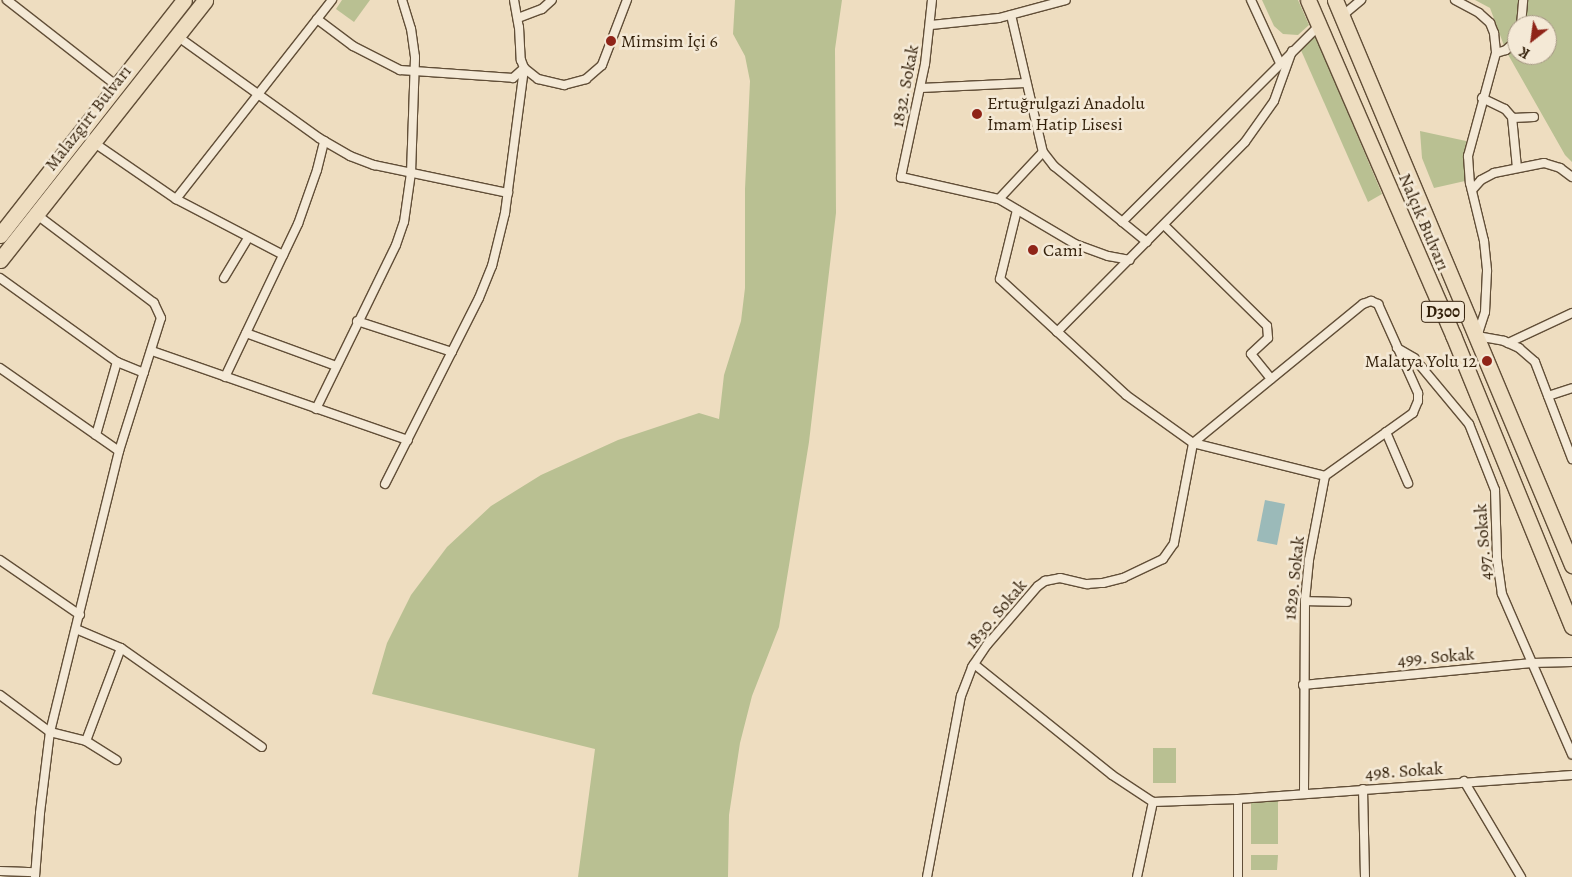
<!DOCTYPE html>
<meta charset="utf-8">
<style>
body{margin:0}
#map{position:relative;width:1572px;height:877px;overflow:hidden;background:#eeddc0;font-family:Alegreya,serif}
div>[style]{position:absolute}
.green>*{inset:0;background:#b9c092}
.water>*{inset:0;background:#9bbab9}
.roads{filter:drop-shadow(1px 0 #614e37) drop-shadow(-1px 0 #614e37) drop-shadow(0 1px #614e37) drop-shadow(0 -1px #614e37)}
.street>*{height:8px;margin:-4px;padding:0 4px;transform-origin:4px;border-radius:4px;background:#f4e9d6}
.highway>*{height:15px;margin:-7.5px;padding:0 7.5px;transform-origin:7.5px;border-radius:7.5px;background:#eeddc0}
.dots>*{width:14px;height:14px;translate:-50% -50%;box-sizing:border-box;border:2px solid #f4e9d6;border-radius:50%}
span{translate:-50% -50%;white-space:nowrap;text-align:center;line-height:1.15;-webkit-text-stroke:5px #f4e9d6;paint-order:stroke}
.shield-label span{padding:1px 4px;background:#f4e9d6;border:1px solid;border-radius:4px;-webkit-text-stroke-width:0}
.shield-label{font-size:16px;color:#321f09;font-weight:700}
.poi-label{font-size:18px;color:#321f09}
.left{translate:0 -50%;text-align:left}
.right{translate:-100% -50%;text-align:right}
.street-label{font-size:18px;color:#321f09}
.north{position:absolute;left:1507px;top:15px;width:50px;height:50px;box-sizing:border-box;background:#f4e9d6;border:1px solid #a69884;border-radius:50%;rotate:210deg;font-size:14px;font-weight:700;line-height:20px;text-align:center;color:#321f09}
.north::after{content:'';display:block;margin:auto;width:18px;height:22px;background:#8f2418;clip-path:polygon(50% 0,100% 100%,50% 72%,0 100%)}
</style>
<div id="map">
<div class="green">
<i style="clip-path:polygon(342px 0,370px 0,354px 22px,336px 9px)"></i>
<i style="clip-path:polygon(735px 0,842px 0,835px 49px,836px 213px,809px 442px,779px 627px,752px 696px,740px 743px,729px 815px,728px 877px,578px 877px,595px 749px,372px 694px,387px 643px,411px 595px,447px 547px,491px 506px,541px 475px,618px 440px,699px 413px,719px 419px,724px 375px,741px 321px,745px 288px,745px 189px,750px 81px,745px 56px,733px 34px)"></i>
<i style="clip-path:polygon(1262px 0,1298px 0,1309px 25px,1298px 35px,1283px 34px,1274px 26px)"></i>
<i style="clip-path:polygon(evenodd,1475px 0,1572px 0,1572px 162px,1565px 155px,1506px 51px,1490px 8px,1475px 0,1517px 25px,1547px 25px,1547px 55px,1517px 55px,1517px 25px)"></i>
<i style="clip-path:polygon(1315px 35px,1382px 194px,1368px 202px,1300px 48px)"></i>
<i style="clip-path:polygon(1420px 131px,1466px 141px,1465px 181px,1434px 188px,1422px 158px)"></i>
<i style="clip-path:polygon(1153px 748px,1176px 748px,1176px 783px,1153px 783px)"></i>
<i style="clip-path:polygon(1251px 800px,1278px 801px,1278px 844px,1251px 844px)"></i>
<i style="clip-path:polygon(1251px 855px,1278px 855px,1277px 870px,1251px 870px)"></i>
</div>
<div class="water">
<i style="clip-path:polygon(1265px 500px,1285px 504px,1277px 545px,1257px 541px)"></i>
</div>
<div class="roads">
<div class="street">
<i style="left:7px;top:0;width:140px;rotate:38deg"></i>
<i style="left:514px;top:0;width:27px;rotate:80deg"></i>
<i style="left:519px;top:27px;width:33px;rotate:87deg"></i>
<i style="left:521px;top:60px;width:9px;rotate:69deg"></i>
<i style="left:524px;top:68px;width:18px;rotate:38deg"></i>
<i style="left:538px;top:79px;width:27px;rotate:13deg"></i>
<i style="left:564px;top:85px;width:23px;rotate:-15deg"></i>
<i style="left:586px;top:79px;width:21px;rotate:-41deg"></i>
<i style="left:602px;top:65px;width:70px;rotate:-69deg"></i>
<i style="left:932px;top:0;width:64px;rotate:96.2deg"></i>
<i style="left:925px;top:64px;width:116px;rotate:102deg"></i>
<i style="left:901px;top:177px;width:100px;rotate:12.7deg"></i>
<i style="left:999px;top:199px;width:88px;rotate:30.6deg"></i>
<i style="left:1075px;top:244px;width:35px;rotate:20deg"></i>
<i style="left:1108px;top:256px;width:22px;rotate:10deg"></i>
<i style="left:1251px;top:0;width:69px;rotate:65.3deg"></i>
<i style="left:1455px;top:0;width:27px;rotate:28deg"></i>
<i style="left:1479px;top:13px;width:15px;rotate:42deg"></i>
<i style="left:1490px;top:23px;width:11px;rotate:68deg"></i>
<i style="left:1494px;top:33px;width:20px;rotate:84deg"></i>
<i style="left:1011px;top:15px;width:141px;rotate:76.9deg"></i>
<i style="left:1043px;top:152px;width:18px;rotate:52deg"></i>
<i style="left:1054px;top:166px;width:120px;rotate:39.3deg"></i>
<i style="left:1342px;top:16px;width:25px;rotate:-40deg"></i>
<i style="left:518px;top:18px;width:26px;rotate:-21deg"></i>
<i style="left:542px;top:9px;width:13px;rotate:-42deg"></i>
<i style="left:317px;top:19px;width:45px;rotate:36.9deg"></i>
<i style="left:353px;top:46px;width:53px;rotate:27.1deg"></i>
<i style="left:400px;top:70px;width:113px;rotate:4deg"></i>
<i style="left:513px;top:78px;width:15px;rotate:-42deg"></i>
<i style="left:931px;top:25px;width:68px;rotate:-5.9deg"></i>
<i style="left:999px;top:18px;width:69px;rotate:-15deg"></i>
<i style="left:1521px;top:25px;width:25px;rotate:-85deg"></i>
<i style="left:177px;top:36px;width:175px;rotate:35.7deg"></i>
<i style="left:319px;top:138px;width:36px;rotate:30deg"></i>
<i style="left:350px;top:156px;width:26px;rotate:21deg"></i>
<i style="left:374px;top:165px;width:137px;rotate:11.8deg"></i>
<i style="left:1517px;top:40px;width:15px;rotate:138deg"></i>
<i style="left:1506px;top:50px;width:10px;rotate:163deg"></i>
<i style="left:1496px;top:53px;width:107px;rotate:105.2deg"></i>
<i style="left:1468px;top:156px;width:27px;rotate:86deg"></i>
<i style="left:1470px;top:183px;width:60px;rotate:76.4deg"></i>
<i style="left:1484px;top:241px;width:30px;rotate:84deg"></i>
<i style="left:1487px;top:271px;width:41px;rotate:92.8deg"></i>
<i style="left:1485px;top:312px;width:25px;rotate:108deg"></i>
<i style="left:1477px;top:336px;width:27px;rotate:10deg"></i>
<i style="left:1504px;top:341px;width:17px;rotate:25deg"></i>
<i style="left:1519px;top:348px;width:21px;rotate:41deg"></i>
<i style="left:1535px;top:362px;width:104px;rotate:69.1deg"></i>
<i style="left:921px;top:88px;width:104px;rotate:-2.8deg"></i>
<i style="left:1482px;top:98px;width:25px;rotate:26deg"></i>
<i style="left:1505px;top:109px;width:11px;rotate:49deg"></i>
<i style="left:1512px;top:117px;width:51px;rotate:84.4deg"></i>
<i style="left:1513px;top:118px;width:21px;rotate:-3deg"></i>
<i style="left:93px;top:142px;width:101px;rotate:34.5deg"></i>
<i style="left:176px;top:199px;width:121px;rotate:27.6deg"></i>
<i style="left:1472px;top:190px;width:13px;rotate:-48deg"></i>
<i style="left:1481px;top:180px;width:15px;rotate:-28deg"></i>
<i style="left:1494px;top:173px;width:51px;rotate:-11.3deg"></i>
<i style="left:1544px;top:163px;width:17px;rotate:17deg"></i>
<i style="left:1560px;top:168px;width:15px;rotate:37deg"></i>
<i style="left:176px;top:199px;width:253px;rotate:-51.9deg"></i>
<i style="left:999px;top:199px;width:64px;rotate:-46.9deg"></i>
<i style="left:1017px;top:210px;width:71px;rotate:103.8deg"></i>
<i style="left:1000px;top:279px;width:171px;rotate:42.6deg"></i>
<i style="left:1126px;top:395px;width:82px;rotate:35.6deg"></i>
<i style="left:1193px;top:443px;width:136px;rotate:14deg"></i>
<i style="left:1122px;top:222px;width:278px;rotate:-44.9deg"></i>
<i style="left:1164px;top:225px;width:144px;rotate:44.4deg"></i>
<i style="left:1267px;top:326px;width:12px;rotate:85deg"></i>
<i style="left:1268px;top:338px;width:23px;rotate:137deg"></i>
<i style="left:1251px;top:354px;width:32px;rotate:51deg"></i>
<i style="left:0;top:278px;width:144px;rotate:35.7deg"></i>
<i style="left:117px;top:362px;width:29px;rotate:22deg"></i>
<i style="left:224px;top:278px;width:47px;rotate:-59deg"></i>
<i style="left:357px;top:321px;width:100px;rotate:18.1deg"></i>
<i style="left:1057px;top:332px;width:267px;rotate:-45.3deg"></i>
<i style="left:1245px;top:142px;width:50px;rotate:-54.7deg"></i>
<i style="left:1274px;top:101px;width:53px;rotate:-70.2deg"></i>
<i style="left:246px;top:333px;width:96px;rotate:20.1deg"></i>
<i style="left:1508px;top:343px;width:71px;rotate:-25.1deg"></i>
<i style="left:1397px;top:348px;width:20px;rotate:30deg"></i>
<i style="left:1414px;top:358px;width:86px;rotate:50.2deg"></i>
<i style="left:1469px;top:424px;width:71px;rotate:68.5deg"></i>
<i style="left:1495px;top:490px;width:69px;rotate:88.3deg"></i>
<i style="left:1497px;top:559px;width:35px;rotate:82deg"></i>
<i style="left:1502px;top:594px;width:175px;rotate:66.4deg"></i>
<i style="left:152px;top:351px;width:271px;rotate:19.2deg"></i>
<i style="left:0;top:368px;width:145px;rotate:34.9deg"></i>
<i style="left:225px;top:377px;width:170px;rotate:-64.5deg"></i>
<i style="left:298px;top:224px;width:57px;rotate:-70.6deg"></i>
<i style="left:317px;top:170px;width:30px;rotate:-76deg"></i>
<i style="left:1548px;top:396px;width:25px;rotate:-18deg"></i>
<i style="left:316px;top:409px;width:182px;rotate:-64deg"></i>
<i style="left:396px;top:245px;width:24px;rotate:-71deg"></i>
<i style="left:404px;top:222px;width:49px;rotate:-81.9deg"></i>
<i style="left:411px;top:173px;width:116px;rotate:-88deg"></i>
<i style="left:415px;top:57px;width:28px;rotate:-98deg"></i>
<i style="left:411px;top:29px;width:30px;rotate:-107deg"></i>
<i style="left:1386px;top:432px;width:56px;rotate:66.7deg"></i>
<i style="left:96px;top:435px;width:76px;rotate:-74deg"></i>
<i style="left:385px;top:484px;width:208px;rotate:-63.2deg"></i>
<i style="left:479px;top:298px;width:35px;rotate:-68deg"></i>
<i style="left:492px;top:266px;width:55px;rotate:-76.2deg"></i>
<i style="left:505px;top:213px;width:146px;rotate:-82.5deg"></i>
<i style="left:0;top:560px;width:97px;rotate:34.5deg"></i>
<i style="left:1305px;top:601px;width:42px;rotate:1.4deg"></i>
<i style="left:76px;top:629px;width:49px;rotate:22.9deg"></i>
<i style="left:121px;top:648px;width:172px;rotate:35.1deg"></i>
<i style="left:974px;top:664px;width:177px;rotate:38.8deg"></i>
<i style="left:1112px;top:775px;width:49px;rotate:33.4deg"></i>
<i style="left:1153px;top:802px;width:85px;rotate:-2deg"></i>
<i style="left:1238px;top:799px;width:335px;rotate:-4.1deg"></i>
<i style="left:1303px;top:685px;width:230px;rotate:-5.5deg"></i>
<i style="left:1532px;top:663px;width:40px;rotate:-1.4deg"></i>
<i style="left:0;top:695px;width:62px;rotate:36.5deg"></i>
<i style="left:50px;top:732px;width:37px;rotate:14deg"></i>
<i style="left:86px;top:741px;width:36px;rotate:32deg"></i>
<i style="left:86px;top:741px;width:99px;rotate:-69.4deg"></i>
<i style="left:1464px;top:781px;width:112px;rotate:59.3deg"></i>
<i style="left:1363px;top:789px;width:88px;rotate:88.7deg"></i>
<i style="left:0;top:871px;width:35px;rotate:2deg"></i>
<i style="left:35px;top:877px;width:64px;rotate:-85.5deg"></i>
<i style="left:40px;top:813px;width:82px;rotate:-83deg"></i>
<i style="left:50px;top:732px;width:289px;rotate:-76.2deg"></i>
<i style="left:119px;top:451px;width:139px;rotate:-72.5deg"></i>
<i style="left:161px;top:318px;width:17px;rotate:-115deg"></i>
<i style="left:154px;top:303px;width:148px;rotate:-143deg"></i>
<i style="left:927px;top:877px;width:184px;rotate:-79.4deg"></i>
<i style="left:961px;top:696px;width:31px;rotate:-69deg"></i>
<i style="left:972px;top:667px;width:27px;rotate:-56deg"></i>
<i style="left:987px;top:645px;width:78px;rotate:-49.2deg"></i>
<i style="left:1038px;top:586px;width:9px;rotate:-36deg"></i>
<i style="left:1045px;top:581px;width:15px;rotate:-11deg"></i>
<i style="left:1060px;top:578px;width:28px;rotate:13deg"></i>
<i style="left:1087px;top:584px;width:16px;rotate:-4deg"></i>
<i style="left:1103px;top:583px;width:21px;rotate:-14deg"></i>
<i style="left:1123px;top:578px;width:44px;rotate:-25.4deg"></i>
<i style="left:1163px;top:559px;width:19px;rotate:-55deg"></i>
<i style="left:1174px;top:543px;width:102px;rotate:-79.2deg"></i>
<i style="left:1193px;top:443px;width:220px;rotate:-39.3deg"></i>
<i style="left:1363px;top:304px;width:9px;rotate:-21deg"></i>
<i style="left:1371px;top:301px;width:8px;rotate:23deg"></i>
<i style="left:1378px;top:304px;width:98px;rotate:65.8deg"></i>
<i style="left:1418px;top:393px;width:8px;rotate:90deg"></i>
<i style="left:1418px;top:401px;width:13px;rotate:113deg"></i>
<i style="left:1413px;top:413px;width:108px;rotate:144.4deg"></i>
<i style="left:1325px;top:476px;width:86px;rotate:100.8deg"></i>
<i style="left:1309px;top:560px;width:41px;rotate:95.6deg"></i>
<i style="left:1305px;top:601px;width:193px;rotate:90.3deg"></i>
<i style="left:1137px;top:877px;width:77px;rotate:-78deg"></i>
<i style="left:1238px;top:877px;width:78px;rotate:-90deg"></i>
</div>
<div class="highway">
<i style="left:1308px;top:0;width:365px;rotate:66.6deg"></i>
<i style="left:1453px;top:335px;width:315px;rotate:67.8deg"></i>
<i style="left:1335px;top:0;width:613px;rotate:67.24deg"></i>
<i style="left:0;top:235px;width:298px;rotate:-51.9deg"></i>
<i style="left:0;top:260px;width:331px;rotate:-51.7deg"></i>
</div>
</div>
<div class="dots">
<i style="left:611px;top:41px;background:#8f2418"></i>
<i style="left:977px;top:114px;background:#8f2418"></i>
<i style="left:1033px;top:250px;background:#8f2418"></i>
<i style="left:1487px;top:361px;background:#8f2418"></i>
</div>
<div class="shield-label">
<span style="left:1443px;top:312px">D300</span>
</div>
<div class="poi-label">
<span class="left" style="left:621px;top:41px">Mimsim İçi 6</span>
<span class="left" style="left:987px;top:114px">Ertuğrulgazi Anadolu<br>İmam Hatip Lisesi</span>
<span class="left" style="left:1043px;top:250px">Cami</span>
<span class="right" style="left:1477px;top:361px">Malatya Yolu 12</span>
</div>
<div class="street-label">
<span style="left:905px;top:86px;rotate:-79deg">1832. Sokak</span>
<span style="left:88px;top:118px;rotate:-52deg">Malazgirt Bulvarı</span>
<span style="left:1424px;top:222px;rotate:67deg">Nalçık Bulvarı</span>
<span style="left:1483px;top:542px;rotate:-94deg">497. Sokak</span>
<span style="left:1294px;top:578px;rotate:-84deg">1829. Sokak</span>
<span style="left:996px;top:614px;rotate:-50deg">1830. Sokak</span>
<span style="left:1436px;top:657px;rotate:-5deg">499. Sokak</span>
<span style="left:1404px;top:771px;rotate:-4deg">498. Sokak</span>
</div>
<div class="north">K</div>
</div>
